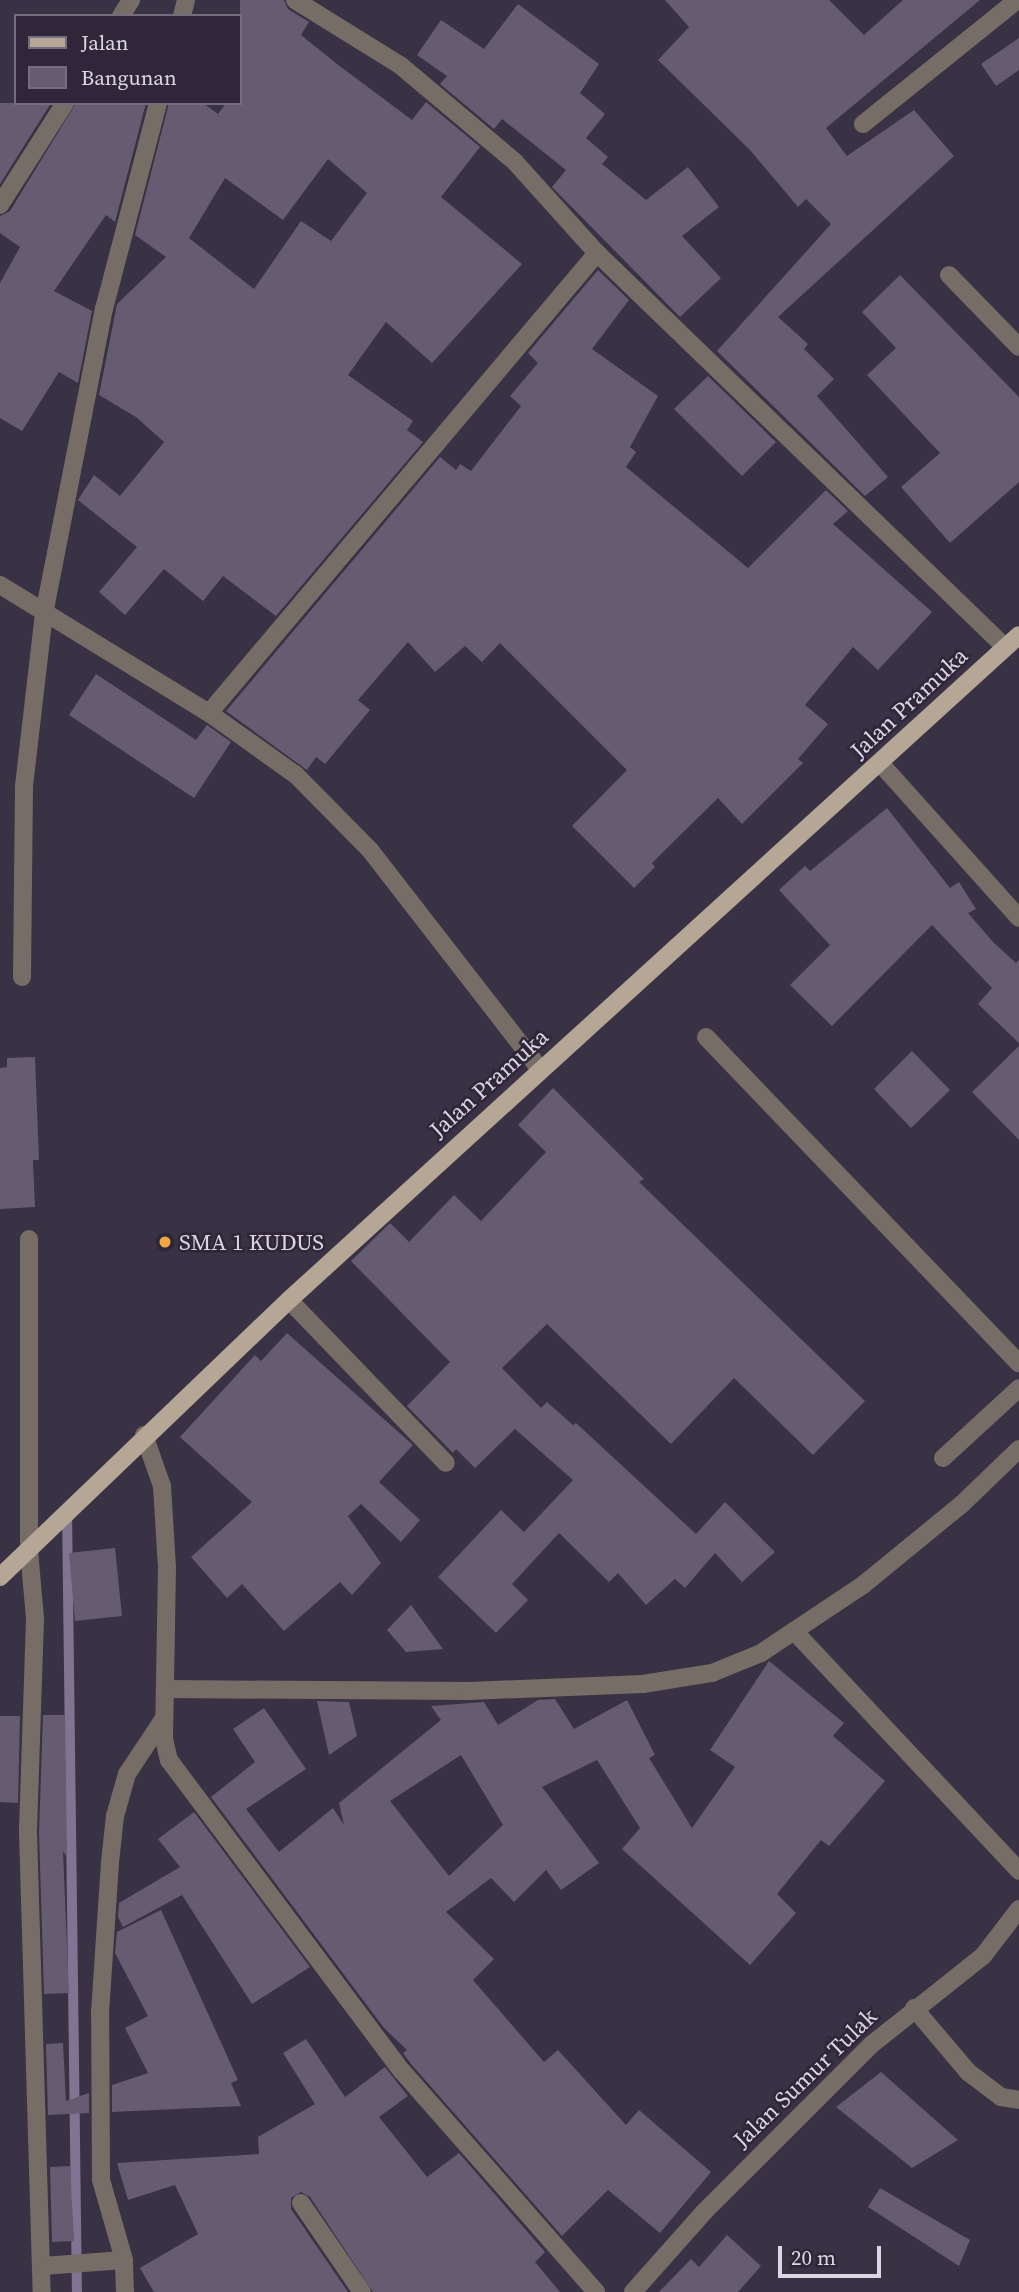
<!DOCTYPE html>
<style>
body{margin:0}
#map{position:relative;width:1019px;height:2292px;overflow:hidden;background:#393144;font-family:"Source Serif 4",serif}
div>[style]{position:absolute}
.stream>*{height:10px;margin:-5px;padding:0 5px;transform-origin:5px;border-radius:5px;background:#817392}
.building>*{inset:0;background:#665c72}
.minor>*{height:18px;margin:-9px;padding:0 9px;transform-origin:9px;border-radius:9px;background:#766e66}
.major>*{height:18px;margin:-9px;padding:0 9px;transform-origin:9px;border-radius:9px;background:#b5a695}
.dots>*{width:19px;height:19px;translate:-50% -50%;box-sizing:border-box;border:4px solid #2f2739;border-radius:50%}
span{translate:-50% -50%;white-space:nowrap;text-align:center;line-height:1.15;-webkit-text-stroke:5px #2f2739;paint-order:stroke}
.street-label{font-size:23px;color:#dbd6e2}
.poi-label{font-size:23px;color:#dbd6e2}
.left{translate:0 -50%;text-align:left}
.legend{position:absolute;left:14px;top:14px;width:228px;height:91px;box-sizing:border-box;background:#2f2739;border:2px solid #746d7d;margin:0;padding:9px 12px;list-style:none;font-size:21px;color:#dbd6e2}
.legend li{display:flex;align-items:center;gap:14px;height:35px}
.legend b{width:35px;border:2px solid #746d7d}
.scale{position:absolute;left:778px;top:2246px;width:103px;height:32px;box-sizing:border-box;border:4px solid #dbd6e2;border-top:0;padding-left:9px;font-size:21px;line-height:24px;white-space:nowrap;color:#dbd6e2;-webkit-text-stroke:5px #2f2739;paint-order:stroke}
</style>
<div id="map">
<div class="stream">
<i style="left:67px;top:1512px;width:780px;rotate:89.27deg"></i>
</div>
<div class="building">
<i style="clip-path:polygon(evenodd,240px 0,284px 0,288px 9px,309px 22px,301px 35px,337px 64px,412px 120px,426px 102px,480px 147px,441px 197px,522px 264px,432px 363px,386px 322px,348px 375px,413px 421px,407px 430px,423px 442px,276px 616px,223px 576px,203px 601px,164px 569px,125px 615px,99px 592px,137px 547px,78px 500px,94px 475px,120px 496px,164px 442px,136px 417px,99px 395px,117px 304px,166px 257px,135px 235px,169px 103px,203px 103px,218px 114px,226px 103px,240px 103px,240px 0,328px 159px,367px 193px,331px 241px,301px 221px,254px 289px,189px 238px,225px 178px,283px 220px,328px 159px)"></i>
<i style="clip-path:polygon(665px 0,829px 0,864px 35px,903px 0,980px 0,826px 128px,847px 156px,914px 110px,954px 156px,778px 317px,808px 344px,804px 349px,834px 379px,817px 396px,888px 477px,865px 496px,717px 351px,831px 224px,806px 199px,798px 207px,750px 150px,658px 60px,689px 27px)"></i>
<i style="clip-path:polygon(518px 4px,599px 64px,580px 93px,605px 114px,586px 138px,608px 157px,602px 164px,646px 200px,688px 167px,719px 207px,682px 236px,721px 278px,680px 317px,552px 187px,566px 170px,502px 119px,494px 129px,440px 84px,447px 76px,417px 55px,441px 20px,484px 49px)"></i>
<i style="clip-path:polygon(1019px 38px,1019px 70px,996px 86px,981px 64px)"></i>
<i style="clip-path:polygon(0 103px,51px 103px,0 184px)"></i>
<i style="clip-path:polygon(76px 103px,146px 103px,115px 222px,106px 215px,54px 291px,92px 311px,78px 383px,59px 372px,22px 431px,0 418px,0 283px,20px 247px,0 233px,0 216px,10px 211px)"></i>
<i style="clip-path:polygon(598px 270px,629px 300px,592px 349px,658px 396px,630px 447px,636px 452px,626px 467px,748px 568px,826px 490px,848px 511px,833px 524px,932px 612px,878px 670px,853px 647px,805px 705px,828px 724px,798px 759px,803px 763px,742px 824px,718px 798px,652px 863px,655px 867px,634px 888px,572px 826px,627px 770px,500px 643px,482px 662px,465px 646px,435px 672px,408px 642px,358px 700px,370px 710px,325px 764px,316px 757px,307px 770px,226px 711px,440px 457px,456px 470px,460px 464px,471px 471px,521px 406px,510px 396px,538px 363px,528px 353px)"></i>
<i style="clip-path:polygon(900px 275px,1019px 397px,1019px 482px,950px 543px,901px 487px,940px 453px,867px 375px,896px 348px,862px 312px)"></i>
<i style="clip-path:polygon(708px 376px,776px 442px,742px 476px,674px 409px)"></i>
<i style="clip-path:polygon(96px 674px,196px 740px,207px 725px,231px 742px,194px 798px,69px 715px)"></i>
<i style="clip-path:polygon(887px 808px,950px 888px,959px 882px,976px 909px,968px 913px,993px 942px,1016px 963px,1019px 960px,1019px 1043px,978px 1004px,992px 988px,932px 925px,832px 1026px,790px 985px,830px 945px,779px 890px,805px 866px,810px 871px)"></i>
<i style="clip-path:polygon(1019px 1046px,1019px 1140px,972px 1092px)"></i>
<i style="clip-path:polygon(912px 1051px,950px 1090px,911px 1128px,874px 1089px)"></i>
<i style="clip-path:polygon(35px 1057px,39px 1160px,33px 1160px,35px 1207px,0 1209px,0 1068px,7px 1067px,7px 1058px)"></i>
<i style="clip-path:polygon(553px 1088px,644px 1179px,639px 1182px,865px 1401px,813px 1455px,734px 1378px,671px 1444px,547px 1324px,502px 1368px,541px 1408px,547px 1402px,573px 1425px,576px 1423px,696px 1534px,725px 1502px,775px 1552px,742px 1582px,715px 1553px,685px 1588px,675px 1579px,646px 1605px,618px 1573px,609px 1582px,559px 1533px,512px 1584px,528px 1600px,496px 1633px,438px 1577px,501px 1510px,524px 1532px,573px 1480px,515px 1429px,475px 1468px,456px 1449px,453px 1453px,407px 1406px,450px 1362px,351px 1261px,390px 1223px,409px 1242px,454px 1195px,481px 1221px,546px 1152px,518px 1125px)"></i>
<i style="clip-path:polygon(287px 1333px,413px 1445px,379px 1482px,420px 1520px,401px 1542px,361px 1504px,348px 1516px,381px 1563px,352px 1595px,340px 1582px,284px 1631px,242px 1584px,227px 1598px,191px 1557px,252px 1502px,180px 1437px,255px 1355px,261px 1361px)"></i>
<i style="clip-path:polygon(115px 1548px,122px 1616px,75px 1621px,69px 1553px)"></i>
<i style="clip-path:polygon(411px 1605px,443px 1649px,406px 1652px,387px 1630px)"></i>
<i style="clip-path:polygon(evenodd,769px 1661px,844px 1723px,833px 1736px,885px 1781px,829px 1846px,821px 1840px,777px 1894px,796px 1913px,750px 1965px,622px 1849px,640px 1828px,597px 1760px,542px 1787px,599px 1863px,561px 1890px,546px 1870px,514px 1902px,491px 1878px,446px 1912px,494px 1959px,473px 1980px,544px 2062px,558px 2050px,626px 2125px,639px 2110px,711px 2172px,660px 2233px,608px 2190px,562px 2236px,411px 2064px,403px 2053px,407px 2050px,384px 2028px,211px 1797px,255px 1762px,233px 1729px,264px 1708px,306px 1769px,246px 1809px,279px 1852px,333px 1808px,344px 1825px,339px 1803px,441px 1720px,431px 1706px,484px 1702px,498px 1725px,538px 1700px,555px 1699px,574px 1729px,627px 1700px,655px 1755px,649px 1758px,692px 1828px,735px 1767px,710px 1750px,769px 1661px,461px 1755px,503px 1825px,449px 1876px,390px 1801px,461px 1755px)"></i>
<i style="clip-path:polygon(317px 1701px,349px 1702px,357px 1736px,329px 1755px)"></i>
<i style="clip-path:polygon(43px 1715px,65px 1715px,67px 1858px,63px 1851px,69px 1993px,44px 1994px,39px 1832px)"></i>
<i style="clip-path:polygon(0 1716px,20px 1716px,18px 1803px,0 1802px)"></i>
<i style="clip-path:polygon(194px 1812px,310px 1967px,252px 2004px,182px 1895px,123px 1927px,118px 1917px,119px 1903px,180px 1867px,158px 1839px)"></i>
<i style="clip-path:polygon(161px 1910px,238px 2080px,231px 2083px,241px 2106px,112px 2112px,112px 2085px,148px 2073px,125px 2028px,148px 2016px,115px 1953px,117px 1932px)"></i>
<i style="clip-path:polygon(306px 2039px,345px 2097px,385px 2067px,408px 2096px,379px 2117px,427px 2177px,459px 2153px,545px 2252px,535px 2262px,560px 2292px,373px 2292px,310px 2197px,301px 2192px,291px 2198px,291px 2209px,348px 2292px,154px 2292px,140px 2268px,198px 2234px,175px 2185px,128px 2200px,117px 2163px,259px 2154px,258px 2137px,315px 2104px,283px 2053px)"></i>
<i style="clip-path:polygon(63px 2043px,66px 2101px,89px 2093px,89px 2113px,48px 2115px,46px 2044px)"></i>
<i style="clip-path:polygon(881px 2072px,958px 2140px,912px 2168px,836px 2107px)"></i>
<i style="clip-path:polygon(70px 2166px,74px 2241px,52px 2242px,50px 2167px)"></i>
<i style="clip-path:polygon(880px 2188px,970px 2240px,959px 2266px,868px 2207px)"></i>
<i style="clip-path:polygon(727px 2235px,761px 2266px,738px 2292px,659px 2292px,691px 2259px,699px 2267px)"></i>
</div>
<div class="minor">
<i style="left:295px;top:0;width:123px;rotate:31.8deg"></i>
<i style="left:400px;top:65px;width:150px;rotate:40.1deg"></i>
<i style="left:515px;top:162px;width:122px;rotate:48deg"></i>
<i style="left:597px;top:253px;width:567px;rotate:44deg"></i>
<i style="left:121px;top:16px;width:19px;rotate:-58deg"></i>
<i style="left:182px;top:16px;width:16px;rotate:-76deg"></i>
<i style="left:863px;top:124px;width:198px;rotate:-38.8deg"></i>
<i style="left:0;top:205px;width:121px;rotate:-57.5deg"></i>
<i style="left:949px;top:275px;width:100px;rotate:45.8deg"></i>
<i style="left:0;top:585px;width:245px;rotate:31.5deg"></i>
<i style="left:209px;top:713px;width:107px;rotate:35.5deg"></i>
<i style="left:296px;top:775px;width:105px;rotate:45.4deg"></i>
<i style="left:370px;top:850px;width:277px;rotate:52.2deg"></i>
<i style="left:209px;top:713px;width:602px;rotate:-49.85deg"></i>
<i style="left:880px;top:763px;width:208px;rotate:48.1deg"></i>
<i style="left:22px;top:977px;width:191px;rotate:-89.4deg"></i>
<i style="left:24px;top:786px;width:173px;rotate:-83.4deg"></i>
<i style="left:44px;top:614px;width:311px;rotate:-78.9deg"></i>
<i style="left:104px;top:309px;width:213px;rotate:-75.3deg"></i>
<i style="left:706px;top:1037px;width:452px;rotate:46.2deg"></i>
<i style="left:29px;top:1239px;width:311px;rotate:90deg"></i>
<i style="left:29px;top:1550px;width:69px;rotate:85deg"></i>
<i style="left:35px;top:1619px;width:213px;rotate:91.9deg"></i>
<i style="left:28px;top:1832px;width:460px;rotate:88.3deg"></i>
<i style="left:289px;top:1300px;width:226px;rotate:46.1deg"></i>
<i style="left:144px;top:1435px;width:54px;rotate:70.6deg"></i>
<i style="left:162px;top:1486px;width:81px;rotate:86.5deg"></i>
<i style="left:167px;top:1567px;width:172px;rotate:91deg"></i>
<i style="left:164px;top:1739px;width:22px;rotate:77deg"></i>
<i style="left:169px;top:1760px;width:389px;rotate:53.2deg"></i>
<i style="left:402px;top:2071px;width:294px;rotate:48.7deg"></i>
<i style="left:943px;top:1458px;width:103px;rotate:-42.6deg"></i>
<i style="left:794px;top:1631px;width:329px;rotate:46.8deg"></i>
<i style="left:165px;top:1689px;width:304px;rotate:0.4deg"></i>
<i style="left:469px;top:1691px;width:174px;rotate:-2.3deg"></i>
<i style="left:643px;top:1684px;width:70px;rotate:-9.1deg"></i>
<i style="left:712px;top:1673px;width:53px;rotate:-22.2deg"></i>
<i style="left:761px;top:1653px;width:123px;rotate:-33.7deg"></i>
<i style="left:863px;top:1585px;width:128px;rotate:-39.3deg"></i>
<i style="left:962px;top:1504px;width:79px;rotate:-44deg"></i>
<i style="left:914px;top:2008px;width:84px;rotate:49.8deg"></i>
<i style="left:968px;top:2072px;width:41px;rotate:37.1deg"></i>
<i style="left:1001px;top:2097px;width:18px;rotate:9deg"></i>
<i style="left:301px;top:2203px;width:108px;rotate:55.6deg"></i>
<i style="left:42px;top:2266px;width:82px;rotate:-4.2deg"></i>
<i style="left:125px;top:2292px;width:32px;rotate:-92deg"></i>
<i style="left:124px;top:2260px;width:83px;rotate:-106deg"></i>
<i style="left:101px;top:2180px;width:167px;rotate:-90.3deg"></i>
<i style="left:100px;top:2013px;width:151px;rotate:-86.2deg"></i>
<i style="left:110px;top:1862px;width:46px;rotate:-83.8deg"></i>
<i style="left:115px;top:1816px;width:44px;rotate:-74.1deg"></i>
<i style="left:127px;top:1774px;width:67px;rotate:-56.5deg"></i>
<i style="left:633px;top:2292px;width:108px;rotate:-48.4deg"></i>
<i style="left:705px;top:2211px;width:235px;rotate:-45deg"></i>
<i style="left:871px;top:2045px;width:143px;rotate:-38.5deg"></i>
<i style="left:983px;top:1956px;width:59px;rotate:-52.5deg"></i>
</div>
<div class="major">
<i style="left:0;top:1577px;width:400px;rotate:-43.8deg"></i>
<i style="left:289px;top:1300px;width:987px;rotate:-42.33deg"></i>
</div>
<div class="dots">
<i style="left:165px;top:1242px;background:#efa73e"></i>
</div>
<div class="street-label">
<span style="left:909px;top:703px;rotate:-43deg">Jalan Pramuka</span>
<span style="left:489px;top:1083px;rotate:-42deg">Jalan Pramuka</span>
<span style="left:805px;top:2078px;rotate:-44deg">Jalan Sumur Tulak</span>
</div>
<div class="poi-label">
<span class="left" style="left:179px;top:1242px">SMA 1 KUDUS</span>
</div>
<ul class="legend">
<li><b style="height:9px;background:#b5a695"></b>Jalan</li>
<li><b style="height:19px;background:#665c72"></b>Bangunan</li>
</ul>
<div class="scale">20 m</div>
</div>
